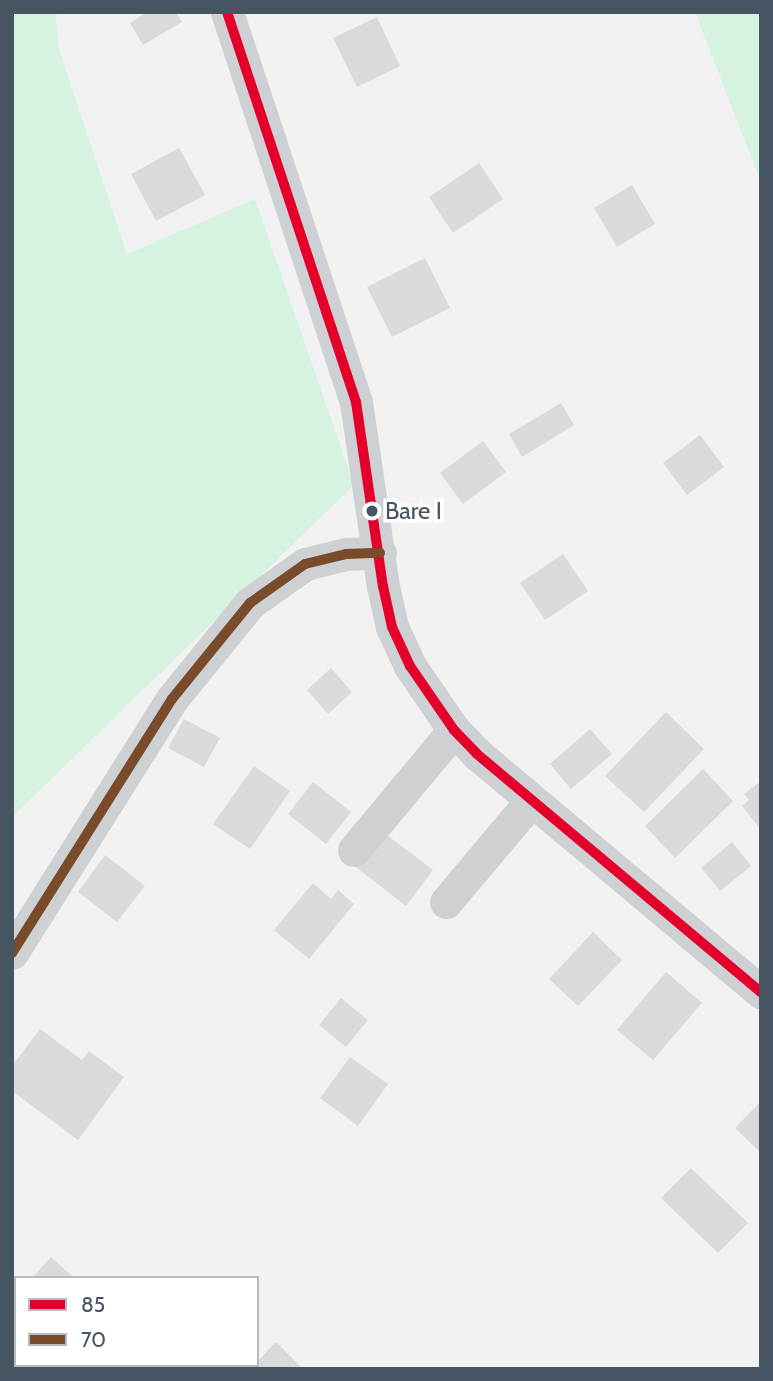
<!DOCTYPE html>
<style>
body{margin:0}
#map{position:relative;width:773px;height:1381px;overflow:hidden;background:#f3f2f2;font-family:Cabin,sans-serif}
div>[style]{position:absolute}
.green>*{inset:0;background:#d6f3e1}
.building>*{inset:0;background:#dadadc}
.minor>*{height:33px;margin:-16.5px;padding:0 16.5px;transform-origin:16.5px;border-radius:16.5px;background:#ced1d3}
.bus-1>*{height:10px;margin:-5px;padding:0 5px;transform-origin:5px;border-radius:5px;background:#e4002b}
.bus-2>*{height:10px;margin:-5px;padding:0 5px;transform-origin:5px;border-radius:5px;background:#7a4b2a}
.dots>*{width:19px;height:19px;translate:-50% -50%;box-sizing:border-box;border:4px solid #fff;border-radius:50%}
span{translate:-50% -50%;white-space:nowrap;text-align:center;line-height:1.15;-webkit-text-stroke:7px #fff;paint-order:stroke}
.bus-label{font-size:24px;color:#475461}
.left{translate:0 -50%;text-align:left}
.frame{position:absolute;inset:0;border:14px solid #475461;pointer-events:none}
.legend{position:absolute;left:14px;top:1276px;width:245px;height:91px;box-sizing:border-box;background:#fff;border:2px solid #b5bbc0;margin:0;padding:9px 12px;list-style:none;font-size:21px;color:#475461}
.legend li{display:flex;align-items:center;gap:14px;height:35px}
.legend b{width:35px;border:2px solid #b5bbc0}
</style>
<div id="map">
<div class="green">
<i style="clip-path:polygon(12px 12px,56px 12px,59px 49px,127px 254px,255px 199px,354px 485px,12px 817px)"></i>
<i style="clip-path:polygon(695px 12px,761px 12px,761px 183px)"></i>
</div>
<div class="building">
<i style="clip-path:polygon(147px 12px,176px 12px,182px 22px,143px 45px,130px 23px)"></i>
<i style="clip-path:polygon(377px 17px,400px 66px,357px 87px,333px 38px)"></i>
<i style="clip-path:polygon(179px 148px,205px 195px,156px 221px,131px 174px)"></i>
<i style="clip-path:polygon(479px 163px,503px 199px,453px 233px,429px 197px)"></i>
<i style="clip-path:polygon(632px 185px,655px 224px,617px 247px,594px 208px)"></i>
<i style="clip-path:polygon(425px 258px,450px 308px,392px 337px,367px 287px)"></i>
<i style="clip-path:polygon(561px 403px,574px 425px,522px 457px,509px 434px)"></i>
<i style="clip-path:polygon(700px 435px,724px 467px,687px 495px,663px 463px)"></i>
<i style="clip-path:polygon(483px 441px,506px 472px,463px 504px,440px 473px)"></i>
<i style="clip-path:polygon(563px 554px,588px 591px,545px 620px,520px 583px)"></i>
<i style="clip-path:polygon(331px 668px,352px 692px,328px 714px,307px 690px)"></i>
<i style="clip-path:polygon(666px 712px,704px 749px,644px 812px,605px 776px)"></i>
<i style="clip-path:polygon(184px 719px,220px 738px,204px 767px,168px 748px)"></i>
<i style="clip-path:polygon(590px 729px,612px 754px,571px 789px,550px 764px)"></i>
<i style="clip-path:polygon(254px 766px,290px 791px,250px 849px,213px 824px)"></i>
<i style="clip-path:polygon(703px 769px,733px 801px,675px 858px,645px 826px)"></i>
<i style="clip-path:polygon(761px 781px,761px 830px,742px 806px,749px 800px,744px 794px)"></i>
<i style="clip-path:polygon(313px 782px,351px 812px,326px 844px,288px 814px)"></i>
<i style="clip-path:polygon(379px 829px,433px 870px,406px 906px,352px 864px)"></i>
<i style="clip-path:polygon(732px 842px,751px 866px,720px 891px,701px 868px)"></i>
<i style="clip-path:polygon(105px 855px,145px 886px,117px 922px,78px 892px)"></i>
<i style="clip-path:polygon(313px 883px,331px 899px,338px 890px,354px 904px,309px 959px,274px 930px)"></i>
<i style="clip-path:polygon(593px 932px,622px 960px,578px 1006px,549px 979px)"></i>
<i style="clip-path:polygon(666px 972px,702px 1003px,653px 1060px,617px 1030px)"></i>
<i style="clip-path:polygon(341px 998px,368px 1020px,346px 1047px,319px 1025px)"></i>
<i style="clip-path:polygon(40px 1029px,82px 1060px,89px 1051px,124px 1077px,78px 1140px,12px 1091px,12px 1066px)"></i>
<i style="clip-path:polygon(350px 1057px,388px 1084px,358px 1126px,320px 1098px)"></i>
<i style="clip-path:polygon(761px 1101px,761px 1153px,735px 1128px)"></i>
<i style="clip-path:polygon(691px 1168px,748px 1223px,718px 1253px,661px 1198px)"></i>
<i style="clip-path:polygon(51px 1257px,74px 1278px,32px 1278px)"></i>
<i style="clip-path:polygon(16px 1295px,16px 1327px,12px 1324px)"></i>
<i style="clip-path:polygon(276px 1342px,303px 1369px,250px 1369px)"></i>
<i style="clip-path:polygon(207px 1365px,240px 1365px,243px 1369px,203px 1369px)"></i>
</div>
<div class="minor">
<i style="left:227px;top:12px;width:411px;rotate:71.7deg"></i>
<i style="left:356px;top:402px;width:186px;rotate:81.7deg"></i>
<i style="left:383px;top:586px;width:42px;rotate:77.6deg"></i>
<i style="left:392px;top:627px;width:43px;rotate:65.2deg"></i>
<i style="left:410px;top:666px;width:78px;rotate:55.5deg"></i>
<i style="left:454px;top:730px;width:33px;rotate:46deg"></i>
<i style="left:477px;top:754px;width:371px;rotate:40deg"></i>
<i style="left:354px;top:850px;width:156px;rotate:-50.2deg"></i>
<i style="left:446px;top:902px;width:131px;rotate:-50deg"></i>
<i style="left:12px;top:953px;width:300px;rotate:-57.8deg"></i>
<i style="left:172px;top:699px;width:124px;rotate:-50.9deg"></i>
<i style="left:250px;top:603px;width:67px;rotate:-35.3deg"></i>
<i style="left:305px;top:564px;width:42px;rotate:-13.7deg"></i>
<i style="left:346px;top:554px;width:34px;rotate:-2deg"></i>
<i style="left:192px;top:1369px;width:5px;rotate:-53deg"></i>
</div>
<div class="bus-1">
<i style="left:227px;top:12px;width:411px;rotate:71.7deg"></i>
<i style="left:356px;top:402px;width:186px;rotate:81.7deg"></i>
<i style="left:383px;top:586px;width:42px;rotate:77.6deg"></i>
<i style="left:392px;top:627px;width:43px;rotate:65.2deg"></i>
<i style="left:410px;top:666px;width:78px;rotate:55.5deg"></i>
<i style="left:454px;top:730px;width:33px;rotate:46deg"></i>
<i style="left:477px;top:754px;width:371px;rotate:40deg"></i>
</div>
<div class="bus-2">
<i style="left:12px;top:953px;width:300px;rotate:-57.8deg"></i>
<i style="left:172px;top:699px;width:124px;rotate:-50.9deg"></i>
<i style="left:250px;top:603px;width:67px;rotate:-35.3deg"></i>
<i style="left:305px;top:564px;width:42px;rotate:-13.7deg"></i>
<i style="left:346px;top:554px;width:34px;rotate:-2deg"></i>
</div>
<div class="dots">
<i style="left:372px;top:511px;background:#475461"></i>
</div>
<div class="bus-label">
<span class="left" style="left:385px;top:511px">Bare I</span>
</div>
<div class="frame"></div>
<ul class="legend">
<li><b style="height:9px;background:#e4002b"></b>85</li>
<li><b style="height:9px;background:#7a4b2a"></b>70</li>
</ul>
</div>
